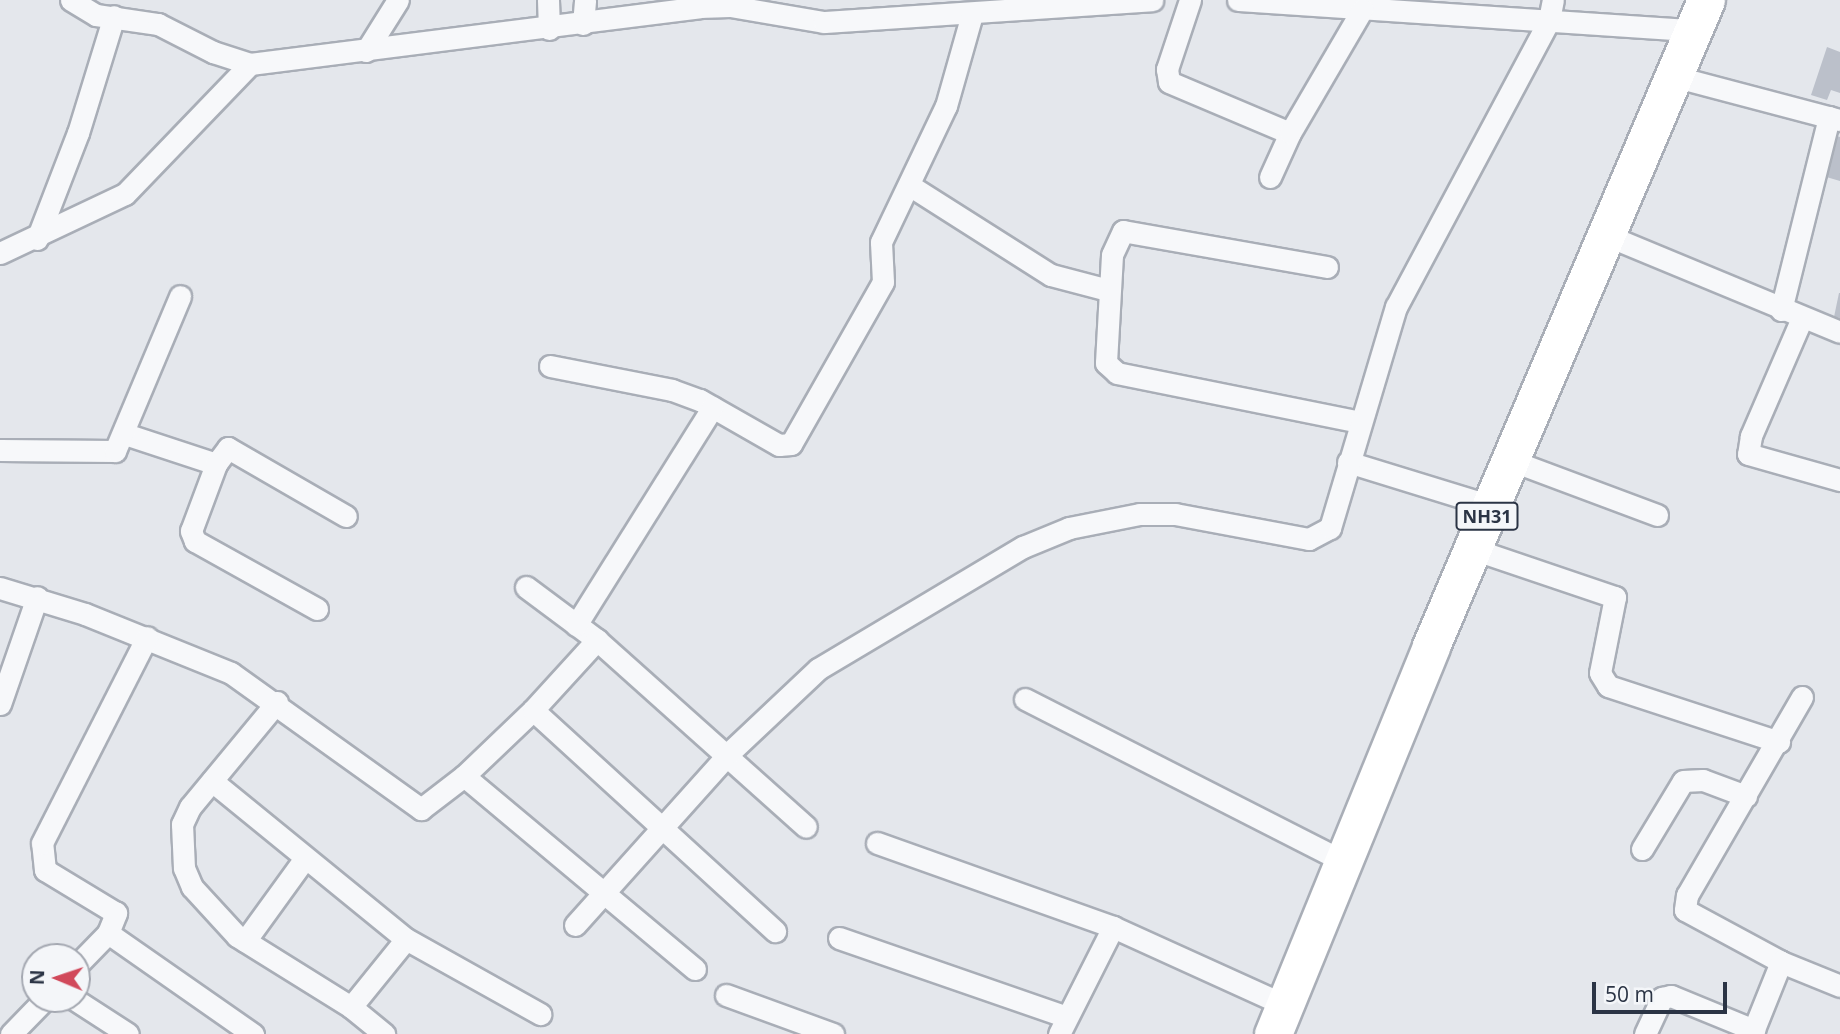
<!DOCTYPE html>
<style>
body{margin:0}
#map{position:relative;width:1840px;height:1034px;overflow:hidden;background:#e4e7ec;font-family:"Open Sans",sans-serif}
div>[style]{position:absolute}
.building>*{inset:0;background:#bbc0ca}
.roads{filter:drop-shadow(2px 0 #a9aeb7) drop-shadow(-2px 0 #a9aeb7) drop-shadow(0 2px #a9aeb7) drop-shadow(0 -2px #a9aeb7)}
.street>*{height:21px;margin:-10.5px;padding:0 10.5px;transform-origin:10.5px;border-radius:10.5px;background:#f7f8fa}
.highway>*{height:37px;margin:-18.5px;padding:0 18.5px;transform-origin:18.5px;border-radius:18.5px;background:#fff}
span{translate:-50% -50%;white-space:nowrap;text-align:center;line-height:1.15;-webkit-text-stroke:6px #f4f6f9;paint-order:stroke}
.shield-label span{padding:2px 5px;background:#f4f6f9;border:2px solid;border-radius:5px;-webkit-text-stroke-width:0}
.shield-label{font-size:18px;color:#2b3445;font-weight:700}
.north{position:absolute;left:21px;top:943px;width:70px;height:70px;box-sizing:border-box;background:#f4f6f9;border:2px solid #a4a8b1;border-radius:50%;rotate:272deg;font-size:19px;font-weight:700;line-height:28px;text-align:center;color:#2b3445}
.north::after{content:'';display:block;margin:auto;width:24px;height:32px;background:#d1495b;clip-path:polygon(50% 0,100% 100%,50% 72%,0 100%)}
.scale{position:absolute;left:1592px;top:982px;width:135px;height:32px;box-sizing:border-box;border:4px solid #2b3445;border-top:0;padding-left:9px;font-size:21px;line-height:24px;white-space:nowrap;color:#2b3445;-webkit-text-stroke:5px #f4f6f9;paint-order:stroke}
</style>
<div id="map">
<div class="building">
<i style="clip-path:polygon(1827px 47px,1840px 52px,1840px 93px,1831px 90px,1827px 100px,1811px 95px)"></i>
<i style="clip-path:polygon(1833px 135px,1840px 137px,1840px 181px,1823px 176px)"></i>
<i style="clip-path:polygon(1839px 293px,1840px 293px,1840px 318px,1834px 317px)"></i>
</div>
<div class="roads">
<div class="street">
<i style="left:71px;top:0;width:29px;rotate:31deg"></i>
<i style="left:96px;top:15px;width:63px;rotate:8.3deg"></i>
<i style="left:158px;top:24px;width:62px;rotate:27deg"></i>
<i style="left:213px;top:52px;width:39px;rotate:18deg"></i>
<i style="left:250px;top:64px;width:453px;rotate:-7.2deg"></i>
<i style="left:699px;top:7px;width:31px;rotate:-2deg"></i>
<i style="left:730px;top:6px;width:95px;rotate:9.7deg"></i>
<i style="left:824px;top:22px;width:329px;rotate:-3.8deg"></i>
<i style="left:548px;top:0;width:29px;rotate:88deg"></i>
<i style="left:1190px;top:0;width:73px;rotate:108.4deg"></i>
<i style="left:1167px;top:69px;width:13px;rotate:81deg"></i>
<i style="left:1169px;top:82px;width:131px;rotate:22.9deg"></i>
<i style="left:1238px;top:0;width:456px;rotate:3.8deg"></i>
<i style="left:583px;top:24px;width:24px;rotate:-85deg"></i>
<i style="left:366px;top:51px;width:60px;rotate:-57.9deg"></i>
<i style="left:1673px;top:76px;width:173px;rotate:14.8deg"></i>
<i style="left:1270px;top:177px;width:48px;rotate:-65.6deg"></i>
<i style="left:1290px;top:133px;width:143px;rotate:-59.7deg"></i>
<i style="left:909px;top:185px;width:168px;rotate:32.4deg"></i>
<i style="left:1051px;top:275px;width:59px;rotate:14.7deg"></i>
<i style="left:1606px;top:235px;width:253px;rotate:22.5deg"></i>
<i style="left:37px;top:239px;width:114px;rotate:-68.9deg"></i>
<i style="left:78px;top:133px;width:122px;rotate:-72.9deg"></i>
<i style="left:0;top:253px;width:138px;rotate:-25.3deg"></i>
<i style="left:125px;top:194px;width:180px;rotate:-46.1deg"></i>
<i style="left:1327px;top:267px;width:207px;rotate:-170deg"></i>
<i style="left:1123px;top:231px;width:26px;rotate:115deg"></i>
<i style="left:1112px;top:255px;width:108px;rotate:93.2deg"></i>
<i style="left:1106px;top:363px;width:15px;rotate:42deg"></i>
<i style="left:1117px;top:373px;width:247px;rotate:11.4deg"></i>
<i style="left:1781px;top:310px;width:199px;rotate:-76deg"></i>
<i style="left:1802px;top:318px;width:129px;rotate:113.4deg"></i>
<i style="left:1751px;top:436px;width:18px;rotate:99deg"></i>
<i style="left:1748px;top:454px;width:96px;rotate:15.8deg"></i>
<i style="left:550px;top:366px;width:124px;rotate:11.1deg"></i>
<i style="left:672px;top:390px;width:30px;rotate:20deg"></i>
<i style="left:700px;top:400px;width:91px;rotate:29.7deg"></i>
<i style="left:779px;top:445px;width:12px;rotate:-5deg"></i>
<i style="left:791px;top:444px;width:186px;rotate:-60.4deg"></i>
<i style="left:883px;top:282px;width:40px;rotate:-92.9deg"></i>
<i style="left:881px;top:242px;width:151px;rotate:-64.5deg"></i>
<i style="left:946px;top:106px;width:96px;rotate:-74.2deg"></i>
<i style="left:125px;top:434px;width:96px;rotate:18.2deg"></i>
<i style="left:0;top:450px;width:115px;rotate:0.5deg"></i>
<i style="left:115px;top:451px;width:168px;rotate:-67.2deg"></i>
<i style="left:1510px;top:460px;width:157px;rotate:20.5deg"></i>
<i style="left:1348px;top:462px;width:150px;rotate:17.1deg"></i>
<i style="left:1473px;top:549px;width:150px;rotate:18.7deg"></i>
<i style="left:1615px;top:597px;width:77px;rotate:101.2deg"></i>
<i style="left:1600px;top:673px;width:15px;rotate:58deg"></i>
<i style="left:1608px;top:686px;width:180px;rotate:18.1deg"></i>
<i style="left:526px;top:587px;width:89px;rotate:36.7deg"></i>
<i style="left:597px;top:640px;width:280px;rotate:41.8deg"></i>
<i style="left:0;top:588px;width:89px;rotate:17deg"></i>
<i style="left:85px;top:614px;width:157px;rotate:22deg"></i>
<i style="left:231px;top:673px;width:234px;rotate:35.6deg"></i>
<i style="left:421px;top:809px;width:54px;rotate:-37.5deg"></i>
<i style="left:464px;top:776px;width:95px;rotate:-43.7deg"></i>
<i style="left:533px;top:710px;width:95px;rotate:-47.6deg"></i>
<i style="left:317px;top:609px;width:140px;rotate:-150.9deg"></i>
<i style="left:195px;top:541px;width:11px;rotate:-112deg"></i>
<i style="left:191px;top:531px;width:72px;rotate:-69.5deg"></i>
<i style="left:216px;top:464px;width:20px;rotate:-53deg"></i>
<i style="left:228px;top:448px;width:136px;rotate:30deg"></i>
<i style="left:576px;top:625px;width:257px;rotate:-57.9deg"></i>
<i style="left:1802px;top:697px;width:229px;rotate:120.1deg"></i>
<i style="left:1687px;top:895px;width:15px;rotate:98deg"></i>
<i style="left:1685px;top:910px;width:109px;rotate:28.4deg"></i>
<i style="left:1781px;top:962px;width:64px;rotate:22.1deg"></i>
<i style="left:1025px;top:699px;width:357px;rotate:27deg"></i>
<i style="left:277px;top:702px;width:136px;rotate:129.6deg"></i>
<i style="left:190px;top:807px;width:19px;rotate:115deg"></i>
<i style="left:182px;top:824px;width:44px;rotate:87.4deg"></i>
<i style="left:184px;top:868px;width:21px;rotate:67deg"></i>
<i style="left:192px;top:887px;width:67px;rotate:47.4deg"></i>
<i style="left:237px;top:936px;width:134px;rotate:31.9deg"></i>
<i style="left:351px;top:1007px;width:43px;rotate:39.3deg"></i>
<i style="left:0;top:704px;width:113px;rotate:-70.9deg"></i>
<i style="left:533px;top:710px;width:328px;rotate:42.4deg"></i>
<i style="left:464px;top:776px;width:301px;rotate:39.9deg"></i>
<i style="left:212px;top:781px;width:250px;rotate:39.2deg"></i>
<i style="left:406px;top:939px;width:154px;rotate:29.2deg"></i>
<i style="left:877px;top:843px;width:251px;rotate:19.6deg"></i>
<i style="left:1113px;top:927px;width:189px;rotate:24.4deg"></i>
<i style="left:1642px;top:849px;width:79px;rotate:-58.9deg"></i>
<i style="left:1683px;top:781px;width:20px;rotate:-3deg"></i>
<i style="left:1703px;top:780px;width:46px;rotate:20.4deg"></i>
<i style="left:575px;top:925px;width:232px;rotate:-48.1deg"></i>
<i style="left:730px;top:752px;width:121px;rotate:-43.3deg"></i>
<i style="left:818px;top:669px;width:239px;rotate:-30.8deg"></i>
<i style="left:1023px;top:547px;width:50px;rotate:-22.4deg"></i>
<i style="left:1069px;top:528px;width:72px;rotate:-11.2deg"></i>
<i style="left:1140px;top:514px;width:35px"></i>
<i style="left:1175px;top:514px;width:136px;rotate:10.6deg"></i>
<i style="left:1309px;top:539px;width:24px;rotate:-28deg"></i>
<i style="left:1330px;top:528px;width:231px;rotate:-73.4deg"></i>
<i style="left:1396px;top:307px;width:325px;rotate:-61.9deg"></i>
<i style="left:1549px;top:20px;width:20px;rotate:-79deg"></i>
<i style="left:108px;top:933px;width:177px;rotate:34.9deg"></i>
<i style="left:839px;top:938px;width:241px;rotate:19.1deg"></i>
<i style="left:245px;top:941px;width:102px;rotate:-54.1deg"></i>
<i style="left:77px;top:965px;width:45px;rotate:-45.9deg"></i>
<i style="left:108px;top:933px;width:22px;rotate:-68deg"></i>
<i style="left:116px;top:913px;width:83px;rotate:-148.8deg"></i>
<i style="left:45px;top:870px;width:27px;rotate:-96deg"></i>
<i style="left:42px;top:843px;width:231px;rotate:-63deg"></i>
<i style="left:726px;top:995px;width:114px;rotate:20deg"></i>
<i style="left:74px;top:999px;width:64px;rotate:32.9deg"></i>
<i style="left:351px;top:1007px;width:87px;rotate:-51deg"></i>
<i style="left:11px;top:1034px;width:49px;rotate:-45.8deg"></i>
<i style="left:1059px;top:1034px;width:120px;rotate:-63.2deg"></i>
<i style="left:1645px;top:1034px;width:40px;rotate:-65deg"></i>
<i style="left:1662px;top:998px;width:9px;rotate:-13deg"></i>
<i style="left:1671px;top:996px;width:90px;rotate:22.3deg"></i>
<i style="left:1752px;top:1034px;width:78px;rotate:-68.1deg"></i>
</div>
<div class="highway">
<i style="left:1273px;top:1034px;width:419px;rotate:-67.8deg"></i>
<i style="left:1431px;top:646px;width:702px;rotate:-66.94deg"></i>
</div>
</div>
<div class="shield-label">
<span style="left:1487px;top:516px">NH31</span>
</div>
<div class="north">N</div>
<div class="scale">50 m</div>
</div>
